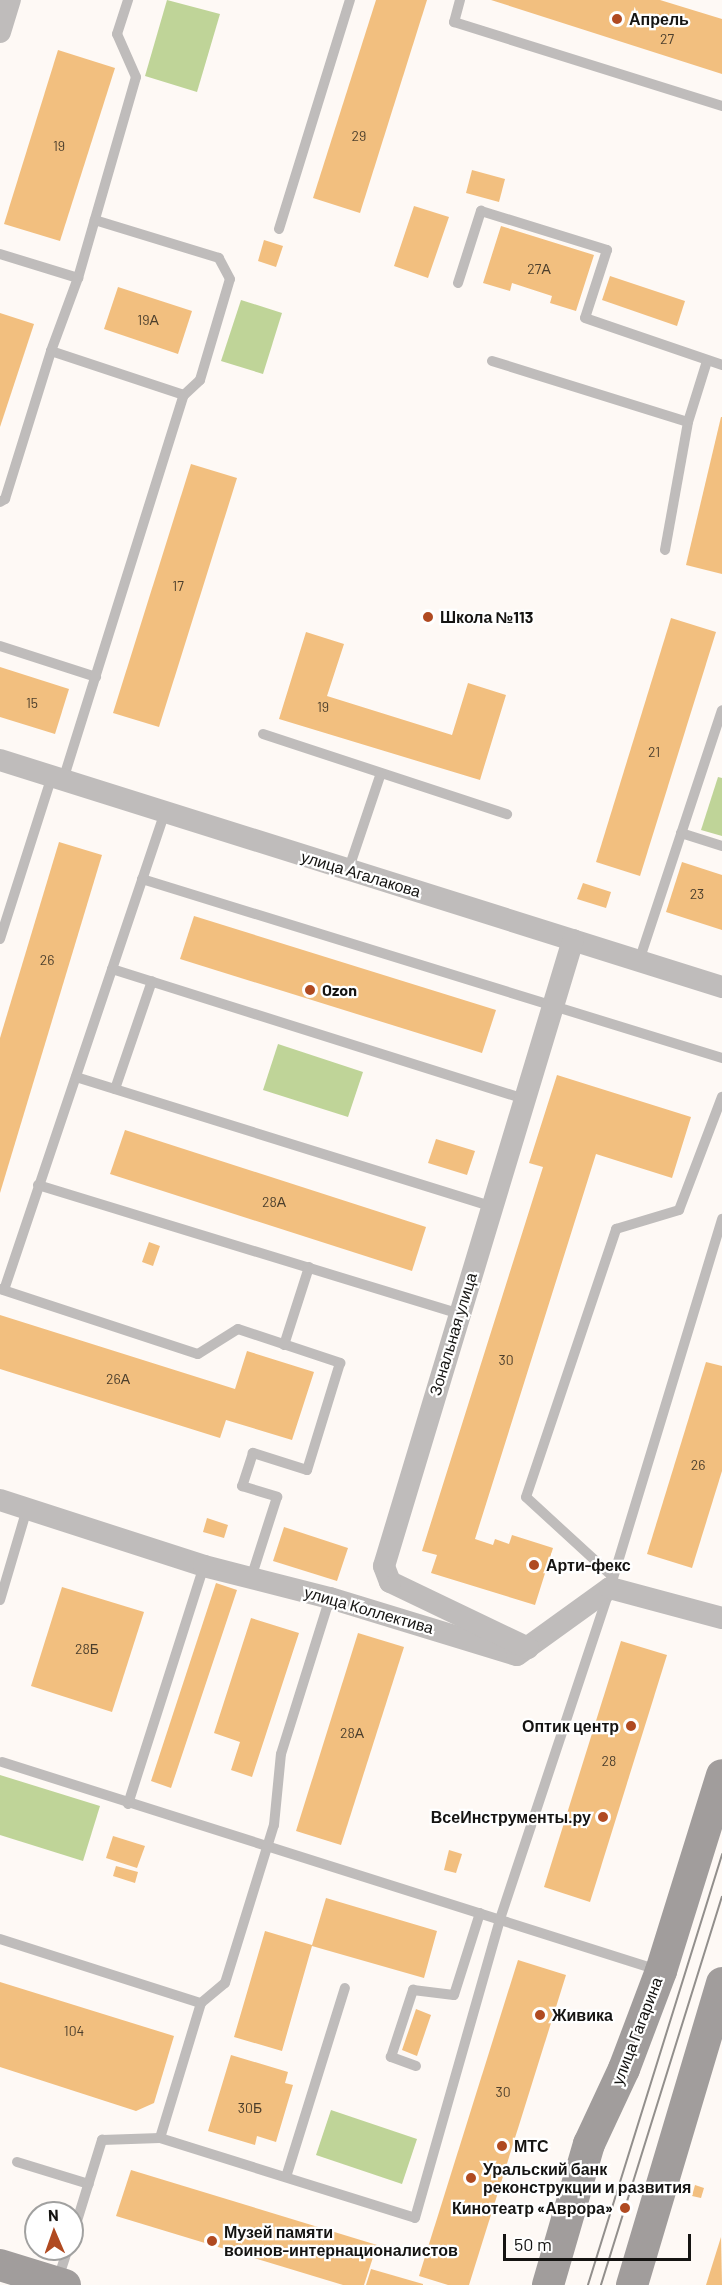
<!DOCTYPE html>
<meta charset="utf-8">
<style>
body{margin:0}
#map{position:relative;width:722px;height:2285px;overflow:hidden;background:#fef9f5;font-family:Barlow,sans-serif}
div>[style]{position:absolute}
.green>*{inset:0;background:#bfd498}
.building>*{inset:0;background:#f2bf7f}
.lane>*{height:10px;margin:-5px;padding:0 5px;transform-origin:5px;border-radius:5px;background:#bfbcbb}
.street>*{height:22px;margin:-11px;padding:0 11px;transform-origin:11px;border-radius:11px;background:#bfbcbb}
.secondary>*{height:32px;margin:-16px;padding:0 16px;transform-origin:16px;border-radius:16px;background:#a19d9c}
.tram>*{height:1.5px;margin:-0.75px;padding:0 0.75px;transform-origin:0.75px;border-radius:0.75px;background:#928f8c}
.dots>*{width:16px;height:16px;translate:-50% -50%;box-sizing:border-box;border:3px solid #fff;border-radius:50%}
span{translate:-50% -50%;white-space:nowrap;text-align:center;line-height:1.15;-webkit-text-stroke:4.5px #fff;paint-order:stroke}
.number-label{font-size:14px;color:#4c3f2d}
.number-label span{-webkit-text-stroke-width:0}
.poi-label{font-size:16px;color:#151412;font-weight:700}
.left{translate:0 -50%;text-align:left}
.right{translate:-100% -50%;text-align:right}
.street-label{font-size:16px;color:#151412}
.north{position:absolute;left:24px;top:2201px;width:60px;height:60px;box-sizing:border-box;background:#fff;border:2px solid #a1a1a0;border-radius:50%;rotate:358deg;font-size:16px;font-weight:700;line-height:24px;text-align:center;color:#151412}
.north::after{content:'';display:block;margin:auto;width:21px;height:27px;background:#b04a21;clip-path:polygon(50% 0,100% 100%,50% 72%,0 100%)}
.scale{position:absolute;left:503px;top:2234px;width:188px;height:27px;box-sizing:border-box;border:3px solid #151412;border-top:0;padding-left:8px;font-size:18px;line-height:21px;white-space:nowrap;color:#151412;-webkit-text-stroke:4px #fff;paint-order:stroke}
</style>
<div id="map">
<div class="green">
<i style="clip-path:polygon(167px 0,220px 14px,197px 92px,145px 76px)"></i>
<i style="clip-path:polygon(241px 300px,282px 313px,263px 374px,221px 361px)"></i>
<i style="clip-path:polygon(718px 777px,722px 778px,722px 836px,701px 830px)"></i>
<i style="clip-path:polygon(278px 1044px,363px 1072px,348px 1117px,263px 1090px)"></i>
<i style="clip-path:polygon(0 1775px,100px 1806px,83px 1861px,0 1835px)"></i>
<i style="clip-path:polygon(331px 2110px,417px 2139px,402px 2184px,316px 2155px)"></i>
</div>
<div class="building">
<i style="clip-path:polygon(376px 0,427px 0,360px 213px,313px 198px)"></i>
<i style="clip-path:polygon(491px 0,660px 0,722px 19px,722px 74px)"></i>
<i style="clip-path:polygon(58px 50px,115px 68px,60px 241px,4px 224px)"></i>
<i style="clip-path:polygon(472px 170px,505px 179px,499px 202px,466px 193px)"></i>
<i style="clip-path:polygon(414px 206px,449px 217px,428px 278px,394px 266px)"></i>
<i style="clip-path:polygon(501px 226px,594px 255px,576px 311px,550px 303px,552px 296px,512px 283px,510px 291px,483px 283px)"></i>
<i style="clip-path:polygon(264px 240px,283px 246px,276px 267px,258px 261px)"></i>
<i style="clip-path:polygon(610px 276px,685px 301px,677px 326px,602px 300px)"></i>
<i style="clip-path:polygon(118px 287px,192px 311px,178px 354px,104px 329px)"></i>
<i style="clip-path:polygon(0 313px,34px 324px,0 427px)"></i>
<i style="clip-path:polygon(721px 417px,722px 417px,722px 574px,686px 565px)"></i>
<i style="clip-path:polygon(191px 464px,237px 478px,159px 727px,113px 713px)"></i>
<i style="clip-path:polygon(671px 618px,716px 632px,640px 876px,596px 862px)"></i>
<i style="clip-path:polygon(306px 632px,344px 644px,327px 696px,452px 735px,468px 683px,506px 695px,480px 780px,279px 719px)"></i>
<i style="clip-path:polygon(0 667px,69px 689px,55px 734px,0 717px)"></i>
<i style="clip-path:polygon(59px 842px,102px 855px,0 1193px,0 1038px)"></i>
<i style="clip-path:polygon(682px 862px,722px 875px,722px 930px,666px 912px)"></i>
<i style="clip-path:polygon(583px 883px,611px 892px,606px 908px,577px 899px)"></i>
<i style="clip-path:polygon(194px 916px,496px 1010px,482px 1053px,180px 959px)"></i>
<i style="clip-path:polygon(557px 1075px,691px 1117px,672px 1178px,596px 1154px,475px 1539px,493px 1545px,495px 1539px,509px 1544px,512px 1535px,553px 1548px,535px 1605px,431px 1573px,437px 1555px,422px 1551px,543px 1167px,529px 1163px)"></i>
<i style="clip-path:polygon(125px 1130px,426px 1227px,412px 1271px,110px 1174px)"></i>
<i style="clip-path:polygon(436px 1139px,475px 1151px,467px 1175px,428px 1163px)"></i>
<i style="clip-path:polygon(149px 1242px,160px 1246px,153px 1266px,142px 1262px)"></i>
<i style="clip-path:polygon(0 1315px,235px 1389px,247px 1351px,314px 1372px,292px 1440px,226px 1420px,220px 1438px,0 1369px)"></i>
<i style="clip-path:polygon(706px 1362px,722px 1366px,722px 1471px,692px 1568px,647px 1554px)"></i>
<i style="clip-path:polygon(207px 1518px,228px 1525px,224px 1538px,203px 1532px)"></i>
<i style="clip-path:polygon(284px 1527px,348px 1548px,337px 1581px,273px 1561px)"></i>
<i style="clip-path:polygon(216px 1583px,237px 1590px,171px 1788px,151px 1781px)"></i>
<i style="clip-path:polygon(62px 1587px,144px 1612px,112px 1712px,31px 1686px)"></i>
<i style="clip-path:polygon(251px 1618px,299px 1633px,252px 1777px,231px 1770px,240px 1742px,214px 1733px)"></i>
<i style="clip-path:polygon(358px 1633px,404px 1647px,341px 1845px,296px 1831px)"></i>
<i style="clip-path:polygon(621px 1641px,667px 1655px,590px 1902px,544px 1887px)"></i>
<i style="clip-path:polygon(113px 1836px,145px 1846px,137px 1868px,106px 1858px)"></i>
<i style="clip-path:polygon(449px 1850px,462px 1854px,456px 1873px,444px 1870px)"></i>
<i style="clip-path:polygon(116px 1866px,138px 1872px,135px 1883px,113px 1876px)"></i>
<i style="clip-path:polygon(326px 1898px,437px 1931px,424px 1978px,312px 1946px,282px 2051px,234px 2037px,265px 1931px,312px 1945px)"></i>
<i style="clip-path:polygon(518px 1960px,566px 1975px,469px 2285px,448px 2285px,419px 2276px)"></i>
<i style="clip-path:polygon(0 1982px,174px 2036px,154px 2103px,136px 2111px,0 2067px)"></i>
<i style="clip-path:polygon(416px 2009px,431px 2015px,417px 2056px,402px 2050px)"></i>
<i style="clip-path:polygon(231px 2055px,288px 2072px,285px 2083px,293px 2085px,276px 2142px,257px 2136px,255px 2145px,208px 2131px)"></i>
<i style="clip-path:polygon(131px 2170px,377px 2245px,364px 2285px,343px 2285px,116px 2216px)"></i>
<i style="clip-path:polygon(695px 2185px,704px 2188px,701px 2198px,692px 2196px)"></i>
<i style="clip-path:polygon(721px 2237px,722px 2285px,706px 2285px)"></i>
<i style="clip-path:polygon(371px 2269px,423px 2284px,423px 2285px,366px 2285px)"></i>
</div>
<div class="lane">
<i style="left:460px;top:0;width:23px;rotate:105deg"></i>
<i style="left:454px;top:22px;width:281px;rotate:17.4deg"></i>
<i style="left:279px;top:229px;width:240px;rotate:-72.8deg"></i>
<i style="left:0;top:254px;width:82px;rotate:17.1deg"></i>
<i style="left:458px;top:283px;width:76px;rotate:-72.3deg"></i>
<i style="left:481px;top:211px;width:132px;rotate:17.2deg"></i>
<i style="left:607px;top:250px;width:71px;rotate:107.9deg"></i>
<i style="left:585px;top:318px;width:145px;rotate:18.9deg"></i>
<i style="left:51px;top:351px;width:140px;rotate:18.3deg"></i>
<i style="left:492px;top:361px;width:205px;rotate:17.3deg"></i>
<i style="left:0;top:502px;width:6px;rotate:-31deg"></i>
<i style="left:5px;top:499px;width:155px;rotate:-72.7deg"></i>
<i style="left:51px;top:351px;width:78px;rotate:-69.7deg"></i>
<i style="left:78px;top:278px;width:209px;rotate:-73.9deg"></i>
<i style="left:136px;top:77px;width:47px;rotate:-113.8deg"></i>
<i style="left:117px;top:34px;width:36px;rotate:-72deg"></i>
<i style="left:665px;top:550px;width:130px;rotate:-79.8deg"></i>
<i style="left:688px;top:422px;width:64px;rotate:-72.7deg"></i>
<i style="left:0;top:646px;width:101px;rotate:17.9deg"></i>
<i style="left:263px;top:734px;width:257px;rotate:18.2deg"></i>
<i style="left:63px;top:780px;width:404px;rotate:-72.6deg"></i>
<i style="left:184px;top:395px;width:22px;rotate:-43deg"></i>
<i style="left:200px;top:380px;width:105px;rotate:-73.5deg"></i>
<i style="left:230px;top:279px;width:24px;rotate:-118deg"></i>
<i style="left:219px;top:258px;width:130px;rotate:-163deg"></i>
<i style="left:681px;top:833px;width:43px;rotate:17.6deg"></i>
<i style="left:348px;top:871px;width:103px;rotate:-71.4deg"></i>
<i style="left:142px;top:879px;width:607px;rotate:17.15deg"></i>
<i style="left:0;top:939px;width:171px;rotate:-72.3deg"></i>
<i style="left:639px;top:961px;width:264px;rotate:-71.7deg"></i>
<i style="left:112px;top:969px;width:430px;rotate:17.5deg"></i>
<i style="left:76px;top:1077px;width:435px;rotate:17.3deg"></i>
<i style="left:115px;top:1089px;width:114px;rotate:-71.1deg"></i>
<i style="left:38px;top:1185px;width:440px;rotate:17deg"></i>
<i style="left:0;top:1289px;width:208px;rotate:18.2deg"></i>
<i style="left:198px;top:1354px;width:47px;rotate:-32deg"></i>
<i style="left:238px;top:1329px;width:108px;rotate:18.4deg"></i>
<i style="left:340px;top:1363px;width:112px;rotate:107.1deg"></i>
<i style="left:307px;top:1470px;width:57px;rotate:-162.5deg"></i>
<i style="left:253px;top:1453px;width:35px;rotate:108deg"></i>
<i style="left:242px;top:1486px;width:37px;rotate:17deg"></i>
<i style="left:277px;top:1497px;width:85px;rotate:107.8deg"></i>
<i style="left:4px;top:1290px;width:504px;rotate:-71.39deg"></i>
<i style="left:284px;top:1345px;width:82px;rotate:-72.2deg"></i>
<i style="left:611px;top:1575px;width:115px;rotate:-137.5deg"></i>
<i style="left:526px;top:1497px;width:283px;rotate:-71.4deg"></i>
<i style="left:616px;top:1229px;width:66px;rotate:-16.8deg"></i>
<i style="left:679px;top:1210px;width:121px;rotate:-69.2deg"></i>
<i style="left:0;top:1600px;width:95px;rotate:-73.5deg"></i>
<i style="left:2px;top:1762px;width:688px;rotate:17.59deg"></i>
<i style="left:128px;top:1804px;width:250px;rotate:-72.3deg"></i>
<i style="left:0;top:1939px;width:211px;rotate:17.7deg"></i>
<i style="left:416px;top:2066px;width:27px;rotate:-160deg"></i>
<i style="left:391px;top:2057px;width:71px;rotate:-71.8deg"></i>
<i style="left:413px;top:1990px;width:41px;rotate:7deg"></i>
<i style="left:454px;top:1995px;width:86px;rotate:-72.4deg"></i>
<i style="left:160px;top:2138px;width:267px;rotate:17.4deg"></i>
<i style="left:415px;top:2218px;width:311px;rotate:-74.1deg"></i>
<i style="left:500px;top:1919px;width:349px;rotate:-71.6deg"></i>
<i style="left:610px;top:1588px;width:386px;rotate:-73.1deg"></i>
<i style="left:17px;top:2162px;width:75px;rotate:17deg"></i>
<i style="left:286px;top:2177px;width:198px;rotate:-72.7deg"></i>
<i style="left:72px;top:2237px;width:102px;rotate:-72.8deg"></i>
<i style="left:102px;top:2140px;width:58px;rotate:-2deg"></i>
<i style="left:160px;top:2138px;width:141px;rotate:-73.1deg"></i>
<i style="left:201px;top:2003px;width:31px;rotate:-40deg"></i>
<i style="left:225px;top:1983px;width:165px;rotate:-72.8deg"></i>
<i style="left:274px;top:1825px;width:71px;rotate:-84.4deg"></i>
<i style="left:281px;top:1754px;width:164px;rotate:-72.6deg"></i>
<i style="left:58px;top:2279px;width:32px;rotate:-72deg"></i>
</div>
<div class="street">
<i style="left:0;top:32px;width:34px;rotate:-73deg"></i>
<i style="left:0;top:760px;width:757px;rotate:17.45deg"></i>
<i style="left:0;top:1500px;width:214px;rotate:17.9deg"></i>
<i style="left:204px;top:1566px;width:130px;rotate:14.3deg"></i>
<i style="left:330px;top:1598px;width:195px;rotate:17deg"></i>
<i style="left:517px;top:1655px;width:115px;rotate:-35.8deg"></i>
<i style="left:610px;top:1588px;width:116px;rotate:15deg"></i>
<i style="left:528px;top:1648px;width:153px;rotate:-154.4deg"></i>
<i style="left:390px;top:1582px;width:17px;rotate:-111deg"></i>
<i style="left:384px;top:1566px;width:654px;rotate:-73.2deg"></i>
</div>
<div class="secondary">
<i style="left:0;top:2265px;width:68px;rotate:17.1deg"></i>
<i style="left:548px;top:2285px;width:147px;rotate:-73.8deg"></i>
<i style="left:589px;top:2144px;width:83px;rotate:-65deg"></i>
<i style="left:624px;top:2069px;width:105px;rotate:-69.3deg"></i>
<i style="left:661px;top:1971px;width:205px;rotate:-72.7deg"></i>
<i style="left:632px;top:2285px;width:315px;rotate:-73.4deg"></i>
</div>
<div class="tram">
<i style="left:588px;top:2285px;width:451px;rotate:-72.7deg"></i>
<i style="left:601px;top:2285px;width:406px;rotate:-72.7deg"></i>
</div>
<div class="dots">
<i style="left:617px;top:19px;background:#b04a21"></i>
<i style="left:428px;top:617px;background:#b04a21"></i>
<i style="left:310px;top:990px;background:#b04a21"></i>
<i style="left:534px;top:1565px;background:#b04a21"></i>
<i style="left:631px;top:1726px;background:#b04a21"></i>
<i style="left:603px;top:1817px;background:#b04a21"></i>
<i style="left:540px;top:2015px;background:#b04a21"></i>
<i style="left:502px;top:2146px;background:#b04a21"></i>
<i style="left:471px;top:2178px;background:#b04a21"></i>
<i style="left:625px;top:2208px;background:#b04a21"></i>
<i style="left:212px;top:2241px;background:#b04a21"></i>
</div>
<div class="number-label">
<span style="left:667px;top:39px">27</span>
<span style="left:359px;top:136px">29</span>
<span style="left:59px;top:146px">19</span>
<span style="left:539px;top:269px">27А</span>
<span style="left:148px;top:320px">19А</span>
<span style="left:178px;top:586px">17</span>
<span style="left:32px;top:703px">15</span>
<span style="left:323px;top:707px">19</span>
<span style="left:654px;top:752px">21</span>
<span style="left:697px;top:894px">23</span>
<span style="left:47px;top:960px">26</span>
<span style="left:274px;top:1202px">28А</span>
<span style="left:506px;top:1360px">30</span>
<span style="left:118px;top:1379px">26А</span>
<span style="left:698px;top:1465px">26</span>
<span style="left:87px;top:1649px">28Б</span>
<span style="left:352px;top:1733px">28А</span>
<span style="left:609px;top:1761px">28</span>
<span style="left:74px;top:2031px">104</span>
<span style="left:503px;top:2092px">30</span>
<span style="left:250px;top:2108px">30Б</span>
</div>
<div class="poi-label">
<span class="left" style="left:629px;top:19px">Апрель</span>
<span class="left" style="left:440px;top:617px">Школа №113</span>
<span class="left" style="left:322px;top:990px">Ozon</span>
<span class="left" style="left:546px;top:1565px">Арти-фекс</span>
<span class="right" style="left:619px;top:1726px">Оптик центр</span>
<span class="right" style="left:591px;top:1817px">ВсеИнструменты.ру</span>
<span class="left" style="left:552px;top:2015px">Живика</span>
<span class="left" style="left:514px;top:2146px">МТС</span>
<span class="left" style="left:483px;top:2178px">Уральский банк<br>реконструкции и развития</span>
<span class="right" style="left:613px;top:2208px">Кинотеатр «Аврора»</span>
<span class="left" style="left:224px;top:2241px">Музей памяти<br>воинов-интернационалистов</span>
</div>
<div class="street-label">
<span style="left:361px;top:874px;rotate:17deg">улица Агалакова</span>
<span style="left:453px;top:1334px;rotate:-73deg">Зональная улица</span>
<span style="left:369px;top:1610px;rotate:16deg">улица Коллектива</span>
<span style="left:637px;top:2031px;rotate:-69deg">улица Гагарина</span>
</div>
<div class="north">N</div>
<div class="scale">50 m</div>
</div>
